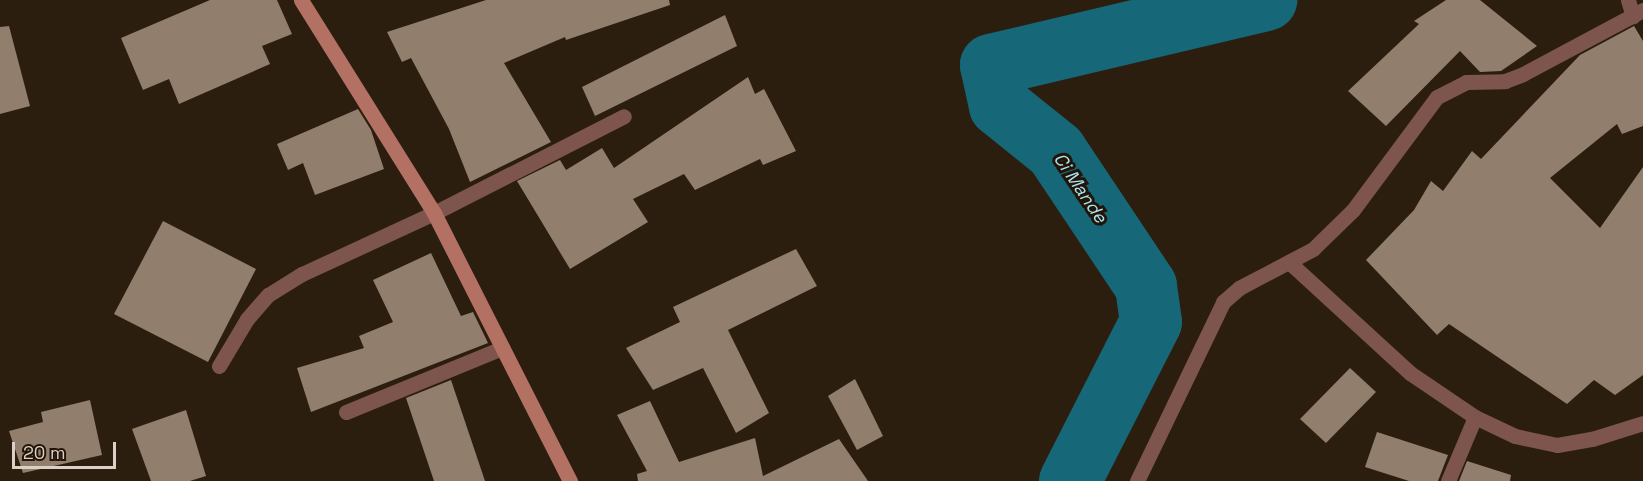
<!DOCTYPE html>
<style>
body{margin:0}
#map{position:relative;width:1643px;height:481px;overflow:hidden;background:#2c1e0f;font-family:"Space Grotesk",sans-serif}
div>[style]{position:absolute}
.river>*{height:62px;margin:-31px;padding:0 31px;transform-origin:31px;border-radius:31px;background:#166777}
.building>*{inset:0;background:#917e6d}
.street>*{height:15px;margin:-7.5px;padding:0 7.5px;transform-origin:7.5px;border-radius:7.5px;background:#7e554c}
.secondary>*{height:15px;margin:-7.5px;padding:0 7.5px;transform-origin:7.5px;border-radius:7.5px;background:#b37163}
span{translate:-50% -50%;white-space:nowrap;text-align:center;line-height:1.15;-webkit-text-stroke:6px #221406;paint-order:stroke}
.water-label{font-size:18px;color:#a9e4f3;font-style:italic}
.scale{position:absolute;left:12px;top:442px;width:104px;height:27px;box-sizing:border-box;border:3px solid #dad0c7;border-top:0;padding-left:8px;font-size:18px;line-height:21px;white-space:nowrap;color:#dad0c7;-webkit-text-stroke:4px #221406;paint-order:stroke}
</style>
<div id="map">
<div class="river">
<i style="left:1070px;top:481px;width:178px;rotate:-63deg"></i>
<i style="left:1151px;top:322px;width:36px;rotate:-98deg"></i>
<i style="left:1146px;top:286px;width:162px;rotate:-123.7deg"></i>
<i style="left:1056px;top:151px;width:72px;rotate:-141.2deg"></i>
<i style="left:1000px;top:106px;width:42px;rotate:-102.4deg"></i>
<i style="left:991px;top:65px;width:283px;rotate:-13.3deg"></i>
</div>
<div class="building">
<i style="clip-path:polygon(210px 0,277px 0,292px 34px,262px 46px,270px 64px,179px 104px,169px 79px,143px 90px,121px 38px)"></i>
<i style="clip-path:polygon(486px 0,669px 0,670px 5px,566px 40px,565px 37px,504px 63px,551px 142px,470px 182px,449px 129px,411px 58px,402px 62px,387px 32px)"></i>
<i style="clip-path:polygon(1446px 0,1480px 0,1537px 46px,1501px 71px,1480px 72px,1460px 51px,1386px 126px,1348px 91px,1419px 24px,1414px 21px)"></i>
<i style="clip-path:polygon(725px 15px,737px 46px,595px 116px,582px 87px)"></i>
<i style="clip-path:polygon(9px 26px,30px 106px,0 114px,0 27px)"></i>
<i style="clip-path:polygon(1634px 26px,1643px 41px,1643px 126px,1622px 134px,1617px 124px,1550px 178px,1600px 228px,1643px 167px,1643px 375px,1615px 395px,1594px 380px,1567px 404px,1449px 324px,1437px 335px,1366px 260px,1414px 210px,1431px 181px,1443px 191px,1472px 151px,1481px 159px,1580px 55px)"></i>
<i style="clip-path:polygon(748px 77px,755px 94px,764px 89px,796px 151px,763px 165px,760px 159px,695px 190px,684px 174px,633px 199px,648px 222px,570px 269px,517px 181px,560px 160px,566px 170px,602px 148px,614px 168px)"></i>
<i style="clip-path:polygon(358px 109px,371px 130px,384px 169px,315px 195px,303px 163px,288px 170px,277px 144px)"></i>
<i style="clip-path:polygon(163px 221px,256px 269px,208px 362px,114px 314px)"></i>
<i style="clip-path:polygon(796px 249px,817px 286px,728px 330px,769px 413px,736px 433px,703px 368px,653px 390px,626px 348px,680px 322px,673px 307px)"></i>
<i style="clip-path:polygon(431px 253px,461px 316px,473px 312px,488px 343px,311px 412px,297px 368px,364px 348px,359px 336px,393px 322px,373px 280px)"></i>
<i style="clip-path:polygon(1350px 368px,1376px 392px,1326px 443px,1300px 419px)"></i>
<i style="clip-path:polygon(855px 379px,883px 436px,857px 450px,828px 396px)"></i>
<i style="clip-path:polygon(451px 380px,485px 481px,434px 481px,406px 398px)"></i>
<i style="clip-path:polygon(90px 400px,102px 455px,23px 473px,9px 431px,43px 422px,41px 412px)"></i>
<i style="clip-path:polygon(650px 401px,679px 462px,755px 438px,763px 476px,839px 439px,868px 481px,638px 481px,637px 474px,647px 471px,617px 415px)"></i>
<i style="clip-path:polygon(186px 410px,206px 476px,190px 481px,151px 481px,132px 429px)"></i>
<i style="clip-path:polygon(1377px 432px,1448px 455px,1438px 481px,1409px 481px,1365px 467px)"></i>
<i style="clip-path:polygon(1467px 461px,1511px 475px,1510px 481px,1459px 481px)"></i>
</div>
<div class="street">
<i style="left:1628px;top:0;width:17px;rotate:73deg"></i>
<i style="left:1290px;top:263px;width:163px;rotate:42.5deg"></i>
<i style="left:1410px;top:373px;width:78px;rotate:34.1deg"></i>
<i style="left:1475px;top:417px;width:44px;rotate:25.4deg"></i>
<i style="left:1515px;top:436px;width:43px;rotate:12.1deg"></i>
<i style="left:1557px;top:445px;width:36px;rotate:-10deg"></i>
<i style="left:1592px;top:439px;width:53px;rotate:-17.4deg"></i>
<i style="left:219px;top:366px;width:55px;rotate:-59.2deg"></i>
<i style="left:247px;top:319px;width:32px;rotate:-49deg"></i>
<i style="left:268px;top:295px;width:40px;rotate:-32deg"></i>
<i style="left:302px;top:274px;width:145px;rotate:-24.8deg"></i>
<i style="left:434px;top:213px;width:213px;rotate:-27deg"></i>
<i style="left:346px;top:412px;width:169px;rotate:-22.3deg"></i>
<i style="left:1137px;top:481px;width:199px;rotate:-64.3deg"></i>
<i style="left:1223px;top:302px;width:21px;rotate:-41deg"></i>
<i style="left:1239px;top:288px;width:84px;rotate:-27.8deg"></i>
<i style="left:1313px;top:249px;width:56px;rotate:-44.3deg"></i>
<i style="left:1353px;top:210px;width:141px;rotate:-53.4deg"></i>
<i style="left:1437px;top:97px;width:33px;rotate:-27deg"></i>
<i style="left:1466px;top:82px;width:39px;rotate:-1deg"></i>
<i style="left:1505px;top:81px;width:19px;rotate:-21deg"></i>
<i style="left:1523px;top:74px;width:136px;rotate:-28.1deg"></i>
<i style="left:1448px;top:481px;width:69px;rotate:-67.1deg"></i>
</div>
<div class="secondary">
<i style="left:301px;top:0;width:251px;rotate:58deg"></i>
<i style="left:434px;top:213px;width:301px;rotate:63.1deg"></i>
</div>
<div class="water-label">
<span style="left:1080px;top:188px;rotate:56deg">Ci Mande</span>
</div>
<div class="scale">20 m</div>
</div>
